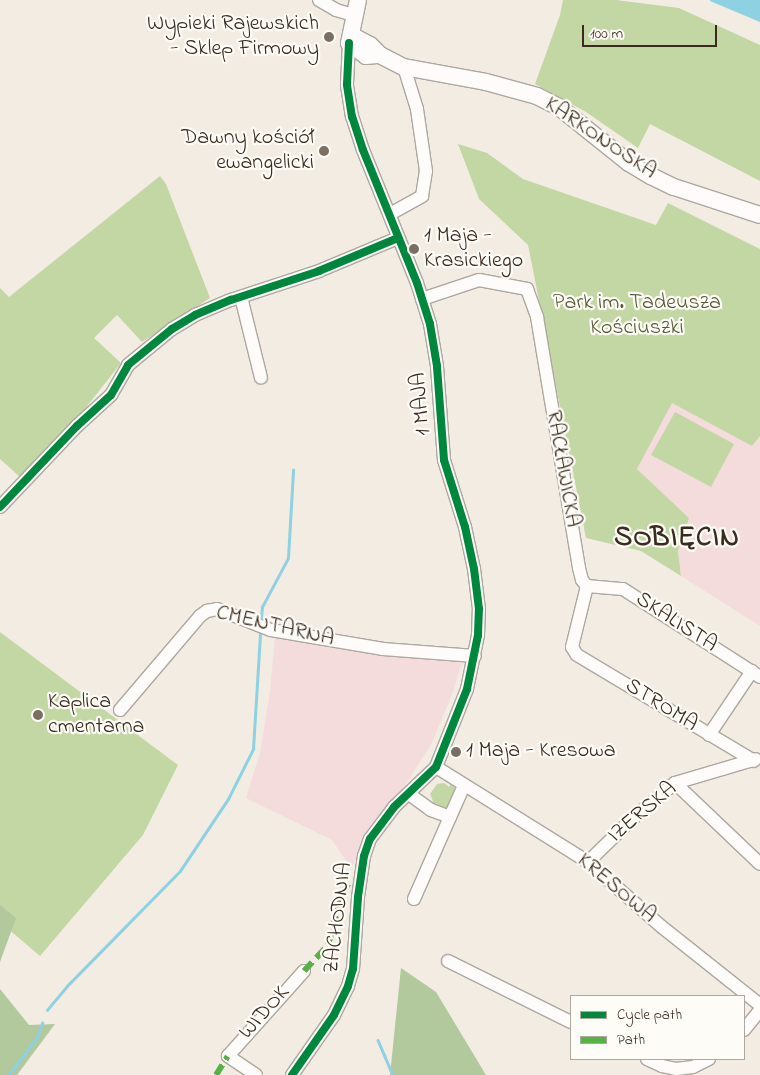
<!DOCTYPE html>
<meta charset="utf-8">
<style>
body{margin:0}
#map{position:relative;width:760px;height:1075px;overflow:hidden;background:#f3ece3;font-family:"Indie Flower",sans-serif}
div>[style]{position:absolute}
.built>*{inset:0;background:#f5dcdc}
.green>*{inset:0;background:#c3d7a5}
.forest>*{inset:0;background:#b2c89d}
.water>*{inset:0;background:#8ed1e2}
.stream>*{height:2.5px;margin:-1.25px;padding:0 1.25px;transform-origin:1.25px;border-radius:1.25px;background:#8ed1e2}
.roads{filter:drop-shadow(1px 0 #aea7a0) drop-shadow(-1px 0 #aea7a0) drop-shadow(0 1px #aea7a0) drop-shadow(0 -1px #aea7a0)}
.minor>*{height:12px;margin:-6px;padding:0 6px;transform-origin:6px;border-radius:6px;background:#fdfcfb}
.major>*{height:16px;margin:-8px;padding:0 8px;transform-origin:8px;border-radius:8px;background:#fdfcfb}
.quiet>*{height:6px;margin-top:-3px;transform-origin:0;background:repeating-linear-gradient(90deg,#57b245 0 12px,transparent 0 18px)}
.cycleway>*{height:8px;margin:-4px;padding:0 4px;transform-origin:4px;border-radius:4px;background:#00873e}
.dots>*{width:14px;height:14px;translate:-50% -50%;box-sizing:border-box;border:2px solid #fdfcf7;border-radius:50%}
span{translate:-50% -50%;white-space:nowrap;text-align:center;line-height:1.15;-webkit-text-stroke:4.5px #fdfcf7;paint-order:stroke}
.poi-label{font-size:22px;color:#3b2a1e}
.right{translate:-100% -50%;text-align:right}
.left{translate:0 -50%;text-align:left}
.street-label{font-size:22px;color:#3b2a1e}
.park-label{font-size:22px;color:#585937}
.district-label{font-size:28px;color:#3b2a1e;font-weight:700;letter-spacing:1px}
.legend{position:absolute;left:570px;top:995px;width:175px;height:65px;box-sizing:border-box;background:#fdfcf7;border:1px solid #afa8a0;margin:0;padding:6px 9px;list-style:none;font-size:15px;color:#3b2a1e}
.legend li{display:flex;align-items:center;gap:10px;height:25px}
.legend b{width:25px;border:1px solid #afa8a0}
.scale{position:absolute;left:582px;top:25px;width:135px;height:22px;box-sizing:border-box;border:2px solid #3b2a1e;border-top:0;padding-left:6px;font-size:15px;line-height:18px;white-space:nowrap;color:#3b2a1e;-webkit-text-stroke:4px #fdfcf7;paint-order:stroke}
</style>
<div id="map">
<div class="built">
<i style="clip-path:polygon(672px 402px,752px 446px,760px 436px,760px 626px,681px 576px,678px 551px,689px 518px,637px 469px)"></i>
<i style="clip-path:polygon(275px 636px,463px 660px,453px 692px,431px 745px,351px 868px,332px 840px,246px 798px,260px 753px,270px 691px)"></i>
</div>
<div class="green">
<i style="clip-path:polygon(563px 0,616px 0,679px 8px,760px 45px,760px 181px,650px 124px,638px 148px,586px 112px,535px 84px,560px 15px)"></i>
<i style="clip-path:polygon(458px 144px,487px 153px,523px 179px,656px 225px,668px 203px,760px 249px,760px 436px,752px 446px,672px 403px,637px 469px,689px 518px,678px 551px,681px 576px,641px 551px,586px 538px,528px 245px,479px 199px)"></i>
<i style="clip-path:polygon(160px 176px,166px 184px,210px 298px,142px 342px,117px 315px,94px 338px,121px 363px,80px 415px,20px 477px,0 459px,0 288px,9px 297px)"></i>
<i style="clip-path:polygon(675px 412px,734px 444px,711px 487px,651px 455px)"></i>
<i style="clip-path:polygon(0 632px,178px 765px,143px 835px,40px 956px,0 922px)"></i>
<i style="clip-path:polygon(452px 782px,456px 792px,450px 806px,446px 809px,429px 806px,433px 801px,430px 794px,437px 784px,444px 783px,449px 787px)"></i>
</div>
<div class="forest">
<i style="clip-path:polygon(0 905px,16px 918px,0 962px)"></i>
<i style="clip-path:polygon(401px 968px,436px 992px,486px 1075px,390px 1075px)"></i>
<i style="clip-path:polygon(0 989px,29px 1025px,55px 1024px,17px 1075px,0 1075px)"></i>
</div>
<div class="water">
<i style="clip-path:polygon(710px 0,760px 0,760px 22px,710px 1px)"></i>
</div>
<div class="stream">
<i style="left:261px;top:618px;width:11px;rotate:-85deg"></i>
<i style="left:262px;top:607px;width:55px;rotate:-62deg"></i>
<i style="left:288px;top:558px;width:88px;rotate:-86.7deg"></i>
<i style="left:47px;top:1010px;width:31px;rotate:-50deg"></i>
<i style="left:67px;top:986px;width:161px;rotate:-45.5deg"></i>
<i style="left:180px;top:871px;width:87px;rotate:-56.3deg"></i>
<i style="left:228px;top:799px;width:56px;rotate:-63.4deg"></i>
<i style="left:253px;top:749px;width:116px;rotate:-86.5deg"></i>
<i style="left:378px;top:1040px;width:38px;rotate:67deg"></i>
<i style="left:9px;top:1075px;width:47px;rotate:-53.6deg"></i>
<i style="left:37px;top:1037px;width:15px;rotate:-70deg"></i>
</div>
<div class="roads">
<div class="minor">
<i style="left:319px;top:0;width:20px;rotate:30deg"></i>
<i style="left:336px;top:10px;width:19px;rotate:16deg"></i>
<i style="left:390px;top:214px;width:37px;rotate:-29deg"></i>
<i style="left:422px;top:196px;width:25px;rotate:-81deg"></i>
<i style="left:426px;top:171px;width:63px;rotate:-98.3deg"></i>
<i style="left:417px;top:109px;width:44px;rotate:-107.2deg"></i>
<i style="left:241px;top:297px;width:83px;rotate:76.1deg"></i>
<i style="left:422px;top:299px;width:60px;rotate:-18.4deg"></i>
<i style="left:479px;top:280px;width:49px;rotate:10.6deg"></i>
<i style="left:527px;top:289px;width:30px;rotate:70deg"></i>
<i style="left:537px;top:317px;width:254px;rotate:80.5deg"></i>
<i style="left:579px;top:568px;width:12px;rotate:76deg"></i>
<i style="left:582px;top:580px;width:8px;rotate:50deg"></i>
<i style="left:587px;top:586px;width:63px;rotate:103.8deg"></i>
<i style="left:572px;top:647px;width:9px;rotate:58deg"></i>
<i style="left:577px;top:655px;width:206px;rotate:30.9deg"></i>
<i style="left:0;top:507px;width:112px;rotate:-46.5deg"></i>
<i style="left:77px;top:426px;width:46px;rotate:-42.4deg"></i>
<i style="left:111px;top:395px;width:34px;rotate:-60deg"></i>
<i style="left:128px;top:365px;width:57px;rotate:-39.3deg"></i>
<i style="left:172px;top:329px;width:27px;rotate:-31deg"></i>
<i style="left:195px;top:315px;width:39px;rotate:-23deg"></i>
<i style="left:231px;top:300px;width:93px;rotate:-18.2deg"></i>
<i style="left:319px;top:271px;width:86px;rotate:-22.7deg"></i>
<i style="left:587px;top:586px;width:36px;rotate:5deg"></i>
<i style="left:623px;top:589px;width:163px;rotate:32.7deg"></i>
<i style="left:120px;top:710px;width:123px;rotate:-49.6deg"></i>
<i style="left:200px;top:616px;width:9px;rotate:-36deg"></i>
<i style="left:207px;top:611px;width:10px;rotate:-11deg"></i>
<i style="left:217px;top:609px;width:58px;rotate:21.3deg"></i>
<i style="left:271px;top:630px;width:114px;rotate:9.6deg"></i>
<i style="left:383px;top:649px;width:92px;rotate:4.4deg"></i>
<i style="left:709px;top:735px;width:77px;rotate:-56.1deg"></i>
<i style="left:436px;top:767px;width:179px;rotate:32deg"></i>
<i style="left:588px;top:862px;width:98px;rotate:41.3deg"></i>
<i style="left:662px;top:927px;width:125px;rotate:38.5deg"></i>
<i style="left:675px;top:783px;width:117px;rotate:43.6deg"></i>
<i style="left:409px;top:794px;width:27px;rotate:36deg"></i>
<i style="left:431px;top:810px;width:20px;rotate:20deg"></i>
<i style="left:450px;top:817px;width:35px;rotate:-66deg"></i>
<i style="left:588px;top:862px;width:59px;rotate:-44.3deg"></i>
<i style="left:630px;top:821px;width:59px;rotate:-40.2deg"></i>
<i style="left:675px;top:783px;width:84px;rotate:-16.5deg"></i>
<i style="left:414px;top:899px;width:90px;rotate:-66.3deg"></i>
<i style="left:448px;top:961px;width:137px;rotate:26.4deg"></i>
<i style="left:744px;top:1030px;width:26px;rotate:-51deg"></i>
<i style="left:647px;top:1059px;width:17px;rotate:25deg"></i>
<i style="left:662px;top:1066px;width:14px;rotate:12deg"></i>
<i style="left:676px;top:1069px;width:17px;rotate:-7deg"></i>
<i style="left:693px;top:1067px;width:18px;rotate:-27deg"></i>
<i style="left:256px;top:1075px;width:34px;rotate:-146deg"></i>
<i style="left:228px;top:1056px;width:114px;rotate:-48.2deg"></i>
<i style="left:292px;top:1075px;width:73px;rotate:-55deg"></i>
<i style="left:334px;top:1015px;width:32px;rotate:-64deg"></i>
<i style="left:348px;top:986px;width:18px;rotate:-74deg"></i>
<i style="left:353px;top:969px;width:72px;rotate:-86deg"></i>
<i style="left:358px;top:897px;width:41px;rotate:-81.7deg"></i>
<i style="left:364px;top:856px;width:18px;rotate:-71deg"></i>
<i style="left:370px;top:839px;width:40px;rotate:-53deg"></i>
<i style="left:394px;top:807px;width:58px;rotate:-43.6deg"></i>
<i style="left:436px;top:767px;width:84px;rotate:-68.3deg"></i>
<i style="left:467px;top:689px;width:55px;rotate:-78.5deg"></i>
<i style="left:478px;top:635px;width:26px;rotate:-88deg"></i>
<i style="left:479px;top:609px;width:40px;rotate:-97.1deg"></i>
<i style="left:474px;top:569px;width:43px;rotate:-102.1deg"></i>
<i style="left:465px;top:527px;width:70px;rotate:-107.4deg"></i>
<i style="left:444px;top:460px;width:94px;rotate:-94.3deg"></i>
<i style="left:437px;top:366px;width:43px;rotate:-99.5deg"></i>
<i style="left:430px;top:324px;width:43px;rotate:-107.6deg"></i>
<i style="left:417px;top:283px;width:144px;rotate:-112.1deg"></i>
<i style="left:363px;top:150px;width:35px;rotate:-108deg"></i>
<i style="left:352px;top:117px;width:33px;rotate:-99deg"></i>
<i style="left:347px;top:84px;width:41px;rotate:-87.2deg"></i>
</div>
<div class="major">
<i style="left:358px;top:0;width:44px;rotate:101.8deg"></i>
<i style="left:349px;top:43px;width:21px;rotate:37deg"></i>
<i style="left:366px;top:56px;width:11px;rotate:-5deg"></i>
<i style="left:351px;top:35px;width:21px;rotate:28deg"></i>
<i style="left:370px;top:45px;width:14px;rotate:45deg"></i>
<i style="left:380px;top:55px;width:27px;rotate:27deg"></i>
<i style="left:404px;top:67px;width:83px;rotate:10.4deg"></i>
<i style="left:486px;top:82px;width:53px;rotate:15.4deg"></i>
<i style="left:537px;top:96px;width:25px;rotate:27deg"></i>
<i style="left:559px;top:107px;width:90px;rotate:38.7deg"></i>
<i style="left:629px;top:163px;width:26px;rotate:31deg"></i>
<i style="left:651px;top:176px;width:25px;rotate:26deg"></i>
<i style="left:674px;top:187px;width:90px;rotate:18deg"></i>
</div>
</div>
<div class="quiet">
<i style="left:304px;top:971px;width:35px;rotate:-47deg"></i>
<i style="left:328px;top:945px;width:53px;rotate:-74.6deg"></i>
<i style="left:342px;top:894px;width:17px;rotate:-59deg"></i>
<i style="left:216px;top:1075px;width:22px;rotate:-58deg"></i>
</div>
<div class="cycleway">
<i style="left:0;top:507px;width:112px;rotate:-46.5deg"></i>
<i style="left:77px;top:426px;width:46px;rotate:-42.4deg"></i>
<i style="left:111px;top:395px;width:34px;rotate:-60deg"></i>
<i style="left:128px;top:365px;width:57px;rotate:-39.3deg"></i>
<i style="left:172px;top:329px;width:27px;rotate:-31deg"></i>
<i style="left:195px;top:315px;width:39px;rotate:-23deg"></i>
<i style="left:231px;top:300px;width:93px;rotate:-18.2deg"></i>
<i style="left:319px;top:271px;width:86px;rotate:-22.7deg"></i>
<i style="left:292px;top:1075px;width:73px;rotate:-55deg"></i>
<i style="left:334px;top:1015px;width:32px;rotate:-64deg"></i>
<i style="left:348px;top:986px;width:18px;rotate:-74deg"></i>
<i style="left:353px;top:969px;width:72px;rotate:-86deg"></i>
<i style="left:358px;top:897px;width:41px;rotate:-81.7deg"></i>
<i style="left:364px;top:856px;width:18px;rotate:-71deg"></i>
<i style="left:370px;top:839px;width:40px;rotate:-53deg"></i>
<i style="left:394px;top:807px;width:58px;rotate:-43.6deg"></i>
<i style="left:436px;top:767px;width:84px;rotate:-68.3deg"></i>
<i style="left:467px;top:689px;width:55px;rotate:-78.5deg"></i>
<i style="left:478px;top:635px;width:26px;rotate:-88deg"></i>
<i style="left:479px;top:609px;width:40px;rotate:-97.1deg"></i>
<i style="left:474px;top:569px;width:43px;rotate:-102.1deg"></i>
<i style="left:465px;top:527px;width:70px;rotate:-107.4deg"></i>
<i style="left:444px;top:460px;width:94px;rotate:-94.3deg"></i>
<i style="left:437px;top:366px;width:43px;rotate:-99.5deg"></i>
<i style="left:430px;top:324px;width:43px;rotate:-107.6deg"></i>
<i style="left:417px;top:283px;width:144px;rotate:-112.1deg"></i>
<i style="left:363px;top:150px;width:35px;rotate:-108deg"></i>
<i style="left:352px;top:117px;width:33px;rotate:-99deg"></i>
<i style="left:347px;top:84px;width:41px;rotate:-87.2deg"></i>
</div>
<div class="dots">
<i style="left:329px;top:37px;background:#7b6e63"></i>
<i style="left:324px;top:151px;background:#7b6e63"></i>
<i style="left:414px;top:249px;background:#7b6e63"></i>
<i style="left:38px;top:715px;background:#7b6e63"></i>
<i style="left:456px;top:752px;background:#7b6e63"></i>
</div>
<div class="poi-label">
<span class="right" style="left:319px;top:37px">Wypieki Rajewskich<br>- Sklep Firmowy</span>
<span class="right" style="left:314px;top:151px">Dawny kościół<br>ewangelicki</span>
<span class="left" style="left:424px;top:249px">1 Maja -<br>Krasickiego</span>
<span class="left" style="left:48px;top:715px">Kaplica<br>cmentarna</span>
<span class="left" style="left:466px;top:752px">1 Maja - Kresowa</span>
</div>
<div class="street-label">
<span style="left:600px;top:139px;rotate:34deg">KARKONOSKA</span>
<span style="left:422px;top:404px;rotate:-95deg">1 MAJA</span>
<span style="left:562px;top:469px;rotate:80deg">RACŁAWICKA</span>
<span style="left:676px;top:623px;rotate:33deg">SKALISTA</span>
<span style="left:275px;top:627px;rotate:13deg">CMENTARNA</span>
<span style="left:661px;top:706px;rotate:32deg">STROMA</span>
<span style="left:643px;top:813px;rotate:-40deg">IZERSKA</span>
<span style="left:616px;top:889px;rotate:40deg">KRESOWA</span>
<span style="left:339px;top:918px;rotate:-83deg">ZACHODNIA</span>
<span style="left:265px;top:1013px;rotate:-48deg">WIDOK</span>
</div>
<div class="park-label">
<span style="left:637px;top:316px">Park im. Tadeusza<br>Kościuszki</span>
</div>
<div class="district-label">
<span style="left:677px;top:539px">SOBIĘCIN</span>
</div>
<ul class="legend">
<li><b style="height:6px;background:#00873e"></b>Cycle path</li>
<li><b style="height:6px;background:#57b245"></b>Path</li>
</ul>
<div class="scale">100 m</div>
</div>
